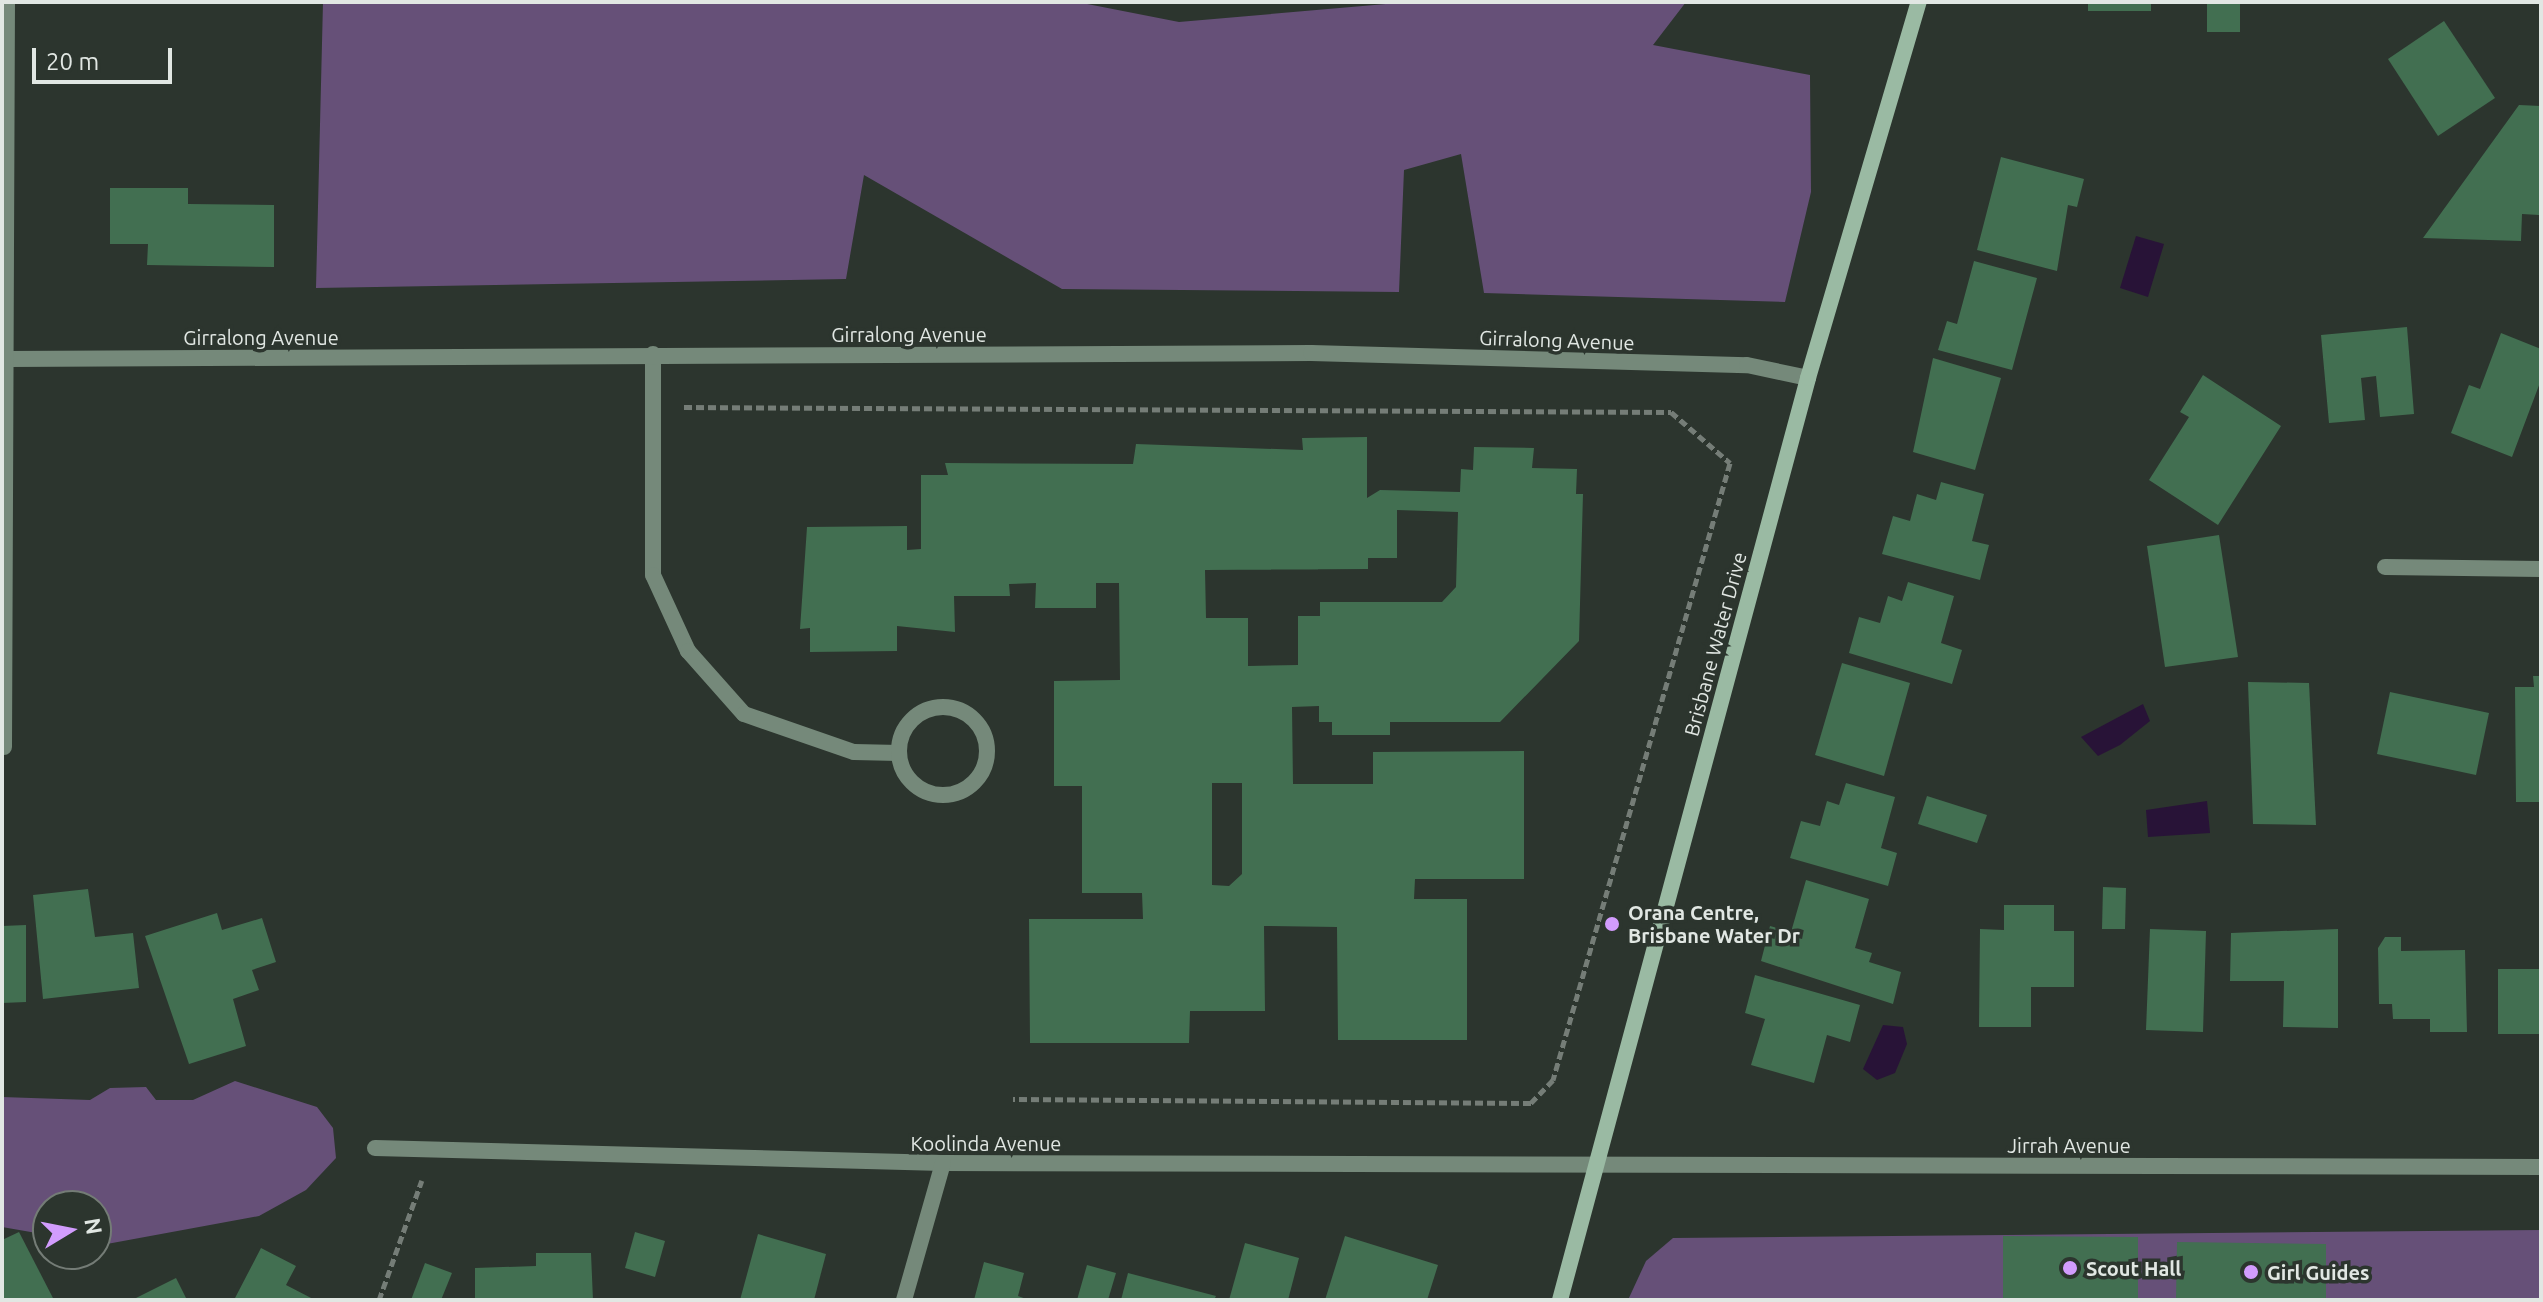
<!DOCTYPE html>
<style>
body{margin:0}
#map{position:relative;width:2543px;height:1302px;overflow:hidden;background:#2c352e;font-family:Ubuntu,sans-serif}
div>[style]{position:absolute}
.green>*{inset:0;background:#665078}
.water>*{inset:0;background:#281337}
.building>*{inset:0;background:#426f51}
.path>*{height:5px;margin-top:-2.5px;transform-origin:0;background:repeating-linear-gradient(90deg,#757d77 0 8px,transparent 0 12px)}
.lane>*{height:16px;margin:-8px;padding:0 8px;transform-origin:8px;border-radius:8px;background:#75897a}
.lane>.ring{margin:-8px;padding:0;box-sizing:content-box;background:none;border:16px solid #75897a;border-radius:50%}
.street>*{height:16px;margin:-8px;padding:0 8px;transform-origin:8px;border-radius:8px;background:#75897a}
.secondary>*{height:16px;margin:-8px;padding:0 8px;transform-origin:8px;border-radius:8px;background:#9abaa3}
.dots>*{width:22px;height:22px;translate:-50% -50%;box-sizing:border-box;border:4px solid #2c352e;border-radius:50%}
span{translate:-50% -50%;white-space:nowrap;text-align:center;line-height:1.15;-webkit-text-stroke:7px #2c352e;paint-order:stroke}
.street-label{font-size:20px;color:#e1e7e3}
.poi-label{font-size:20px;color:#e1e7e3;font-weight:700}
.left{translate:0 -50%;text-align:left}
.frame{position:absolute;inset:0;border:4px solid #e1e7e3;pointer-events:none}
.north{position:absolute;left:32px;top:1190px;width:80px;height:80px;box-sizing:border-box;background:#2c352e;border:2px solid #747c76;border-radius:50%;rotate:80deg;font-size:22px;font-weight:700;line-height:32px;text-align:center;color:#e1e7e3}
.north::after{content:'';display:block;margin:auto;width:28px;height:36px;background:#d29cfd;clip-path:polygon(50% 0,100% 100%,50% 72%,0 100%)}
.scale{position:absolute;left:32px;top:48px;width:140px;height:36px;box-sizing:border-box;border:4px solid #e1e7e3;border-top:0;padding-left:10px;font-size:24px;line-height:28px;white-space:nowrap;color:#e1e7e3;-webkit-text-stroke:6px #2c352e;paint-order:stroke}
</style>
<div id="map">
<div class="green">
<i style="clip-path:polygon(323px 2px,1077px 2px,1179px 22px,1409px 2px,1686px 2px,1653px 45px,1810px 75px,1811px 192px,1785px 302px,1484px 293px,1461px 154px,1404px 170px,1399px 292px,1062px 289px,864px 175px,846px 279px,316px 288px)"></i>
<i style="clip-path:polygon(235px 1081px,317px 1107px,333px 1128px,336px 1158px,306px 1190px,259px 1216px,96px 1246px,96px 1206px,48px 1206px,48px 1235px,2px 1227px,2px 1097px,90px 1100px,110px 1088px,146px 1087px,156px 1100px,193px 1100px)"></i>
<i style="clip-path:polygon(2541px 1230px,2541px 1300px,1628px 1300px,1646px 1261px,1673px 1238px)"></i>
</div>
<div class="water">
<i style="clip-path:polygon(2136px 236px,2164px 244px,2148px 297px,2120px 288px)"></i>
<i style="clip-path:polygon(2143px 704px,2150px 721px,2120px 745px,2098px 756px,2081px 737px)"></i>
<i style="clip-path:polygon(2207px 801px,2210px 833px,2148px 837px,2146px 810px)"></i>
<i style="clip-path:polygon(1883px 1025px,1903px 1027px,1907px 1044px,1895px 1073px,1877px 1080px,1863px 1069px)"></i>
</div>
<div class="building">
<i style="clip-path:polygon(2088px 2px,2151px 2px,2151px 11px,2088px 11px)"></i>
<i style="clip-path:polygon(2207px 2px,2240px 2px,2240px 32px,2207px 32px)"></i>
<i style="clip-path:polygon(2444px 21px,2495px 98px,2438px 136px,2388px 59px)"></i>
<i style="clip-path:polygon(2519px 105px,2541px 106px,2539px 215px,2522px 214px,2521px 241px,2423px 238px)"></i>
<i style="clip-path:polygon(2001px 157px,2084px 179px,2077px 207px,2068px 205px,2057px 271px,1977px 250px)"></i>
<i style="clip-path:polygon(110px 188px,188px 188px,188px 204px,274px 205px,274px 267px,147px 265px,148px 244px,110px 244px)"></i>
<i style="clip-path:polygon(1974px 261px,2037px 278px,2012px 370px,1938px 350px,1947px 321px,1957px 324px)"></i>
<i style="clip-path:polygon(2407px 327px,2414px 414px,2380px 417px,2376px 376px,2361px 378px,2365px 420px,2329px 423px,2321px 335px)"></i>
<i style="clip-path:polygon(2501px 333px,2541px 349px,2541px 380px,2512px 457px,2451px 433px,2469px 385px,2480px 389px)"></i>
<i style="clip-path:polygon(1933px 358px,2001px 378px,1975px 470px,1913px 452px)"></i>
<i style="clip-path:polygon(2203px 375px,2281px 426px,2218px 525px,2149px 480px,2189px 417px,2180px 412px)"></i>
<i style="clip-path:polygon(evenodd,1367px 437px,1367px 498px,1380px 490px,1460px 492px,1461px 469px,1473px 470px,1474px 447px,1534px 448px,1532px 468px,1577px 469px,1576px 494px,1583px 494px,1579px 641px,1500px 722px,1390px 722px,1390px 735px,1332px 735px,1332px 722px,1319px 722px,1319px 706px,1292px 707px,1293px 784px,1373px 784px,1373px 752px,1524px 751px,1524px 879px,1415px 879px,1414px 899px,1467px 899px,1467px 1040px,1338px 1040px,1337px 927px,1264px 926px,1265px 1011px,1190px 1011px,1189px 1043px,1030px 1043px,1029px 919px,1143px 919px,1142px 893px,1082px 893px,1082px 786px,1054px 786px,1054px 681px,1120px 680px,1119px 583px,1096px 583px,1096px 608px,1035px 608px,1036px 583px,1009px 584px,1010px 596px,954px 596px,955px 632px,897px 626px,897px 651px,810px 652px,810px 628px,800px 629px,807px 527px,907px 526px,907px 550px,921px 549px,921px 475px,948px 475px,945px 463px,1133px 464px,1136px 444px,1303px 450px,1302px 438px,1367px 437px,1397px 510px,1458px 512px,1456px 587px,1442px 602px,1320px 602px,1320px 616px,1298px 616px,1298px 665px,1248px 666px,1248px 618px,1206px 618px,1205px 570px,1368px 569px,1368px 558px,1397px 558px,1397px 510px,1367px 437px,1212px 783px,1242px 783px,1242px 874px,1229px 886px,1212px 885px,1212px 783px)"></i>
<i style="clip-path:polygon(1941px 482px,1984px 494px,1972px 541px,1989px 545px,1980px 580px,1882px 554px,1893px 516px,1910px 521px,1917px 494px,1936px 500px)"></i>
<i style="clip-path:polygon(2219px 535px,2238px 657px,2165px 667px,2147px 546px)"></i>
<i style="clip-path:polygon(1908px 582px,1954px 596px,1941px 643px,1962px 650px,1952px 684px,1849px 653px,1859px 617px,1880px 623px,1888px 596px,1902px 601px)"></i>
<i style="clip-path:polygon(1842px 663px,1910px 683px,1884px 776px,1815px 755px)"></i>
<i style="clip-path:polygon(2533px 676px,2541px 676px,2541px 802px,2516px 802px,2515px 687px,2534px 687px)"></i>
<i style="clip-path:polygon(2248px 682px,2309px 683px,2316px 825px,2253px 824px)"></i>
<i style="clip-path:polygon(2390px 692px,2489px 713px,2476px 775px,2377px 754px)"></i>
<i style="clip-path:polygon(1846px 783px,1895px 797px,1881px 848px,1897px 853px,1888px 886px,1790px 858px,1801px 821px,1820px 826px,1827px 801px,1839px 805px)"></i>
<i style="clip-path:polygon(1927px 796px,1987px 815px,1977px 843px,1918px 824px)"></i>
<i style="clip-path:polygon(1806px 880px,1869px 899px,1855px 948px,1872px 953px,1869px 962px,1901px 972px,1893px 1004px,1761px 961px,1770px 926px,1791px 932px)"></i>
<i style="clip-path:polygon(2103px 887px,2126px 888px,2125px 929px,2102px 929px)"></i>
<i style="clip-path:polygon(88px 889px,95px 937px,133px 933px,139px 988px,43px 999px,33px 895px)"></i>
<i style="clip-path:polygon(2004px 905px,2054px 905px,2054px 931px,2074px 931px,2074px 987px,2031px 987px,2031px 1027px,1979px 1027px,1980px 929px,2004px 930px)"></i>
<i style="clip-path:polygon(217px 913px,222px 930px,262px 918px,276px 962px,252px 970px,259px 990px,233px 999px,246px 1046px,189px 1064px,145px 936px)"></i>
<i style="clip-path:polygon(26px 925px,26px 1002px,2px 1003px,2px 926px)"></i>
<i style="clip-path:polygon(2150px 929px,2206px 931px,2203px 1032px,2146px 1030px)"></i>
<i style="clip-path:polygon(2338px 929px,2338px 1028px,2283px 1027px,2284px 981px,2230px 981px,2231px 933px)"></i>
<i style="clip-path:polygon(2385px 937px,2401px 937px,2401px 951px,2465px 950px,2467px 1032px,2430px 1032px,2430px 1019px,2393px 1019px,2392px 1004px,2379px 1004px,2378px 948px)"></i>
<i style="clip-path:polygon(2498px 969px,2541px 969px,2541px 1034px,2498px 1034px)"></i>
<i style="clip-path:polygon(1755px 975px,1860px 1005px,1850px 1042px,1827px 1035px,1814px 1083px,1751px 1065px,1765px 1019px,1745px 1013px)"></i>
<i style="clip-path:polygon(19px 1232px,54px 1300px,2px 1300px,2px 1240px)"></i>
<i style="clip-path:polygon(635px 1232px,665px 1241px,655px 1277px,625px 1268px)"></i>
<i style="clip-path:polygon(758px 1234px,826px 1254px,814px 1300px,740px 1300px)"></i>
<i style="clip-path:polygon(1345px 1236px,1438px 1265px,1427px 1300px,1325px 1300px)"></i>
<i style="clip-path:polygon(2003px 1236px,2138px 1237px,2138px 1300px,2003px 1300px)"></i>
<i style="clip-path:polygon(2177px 1242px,2326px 1244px,2326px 1300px,2176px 1300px)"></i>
<i style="clip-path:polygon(1245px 1243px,1299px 1258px,1288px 1300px,1229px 1300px)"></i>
<i style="clip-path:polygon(261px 1248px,296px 1266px,286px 1285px,315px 1300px,234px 1300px)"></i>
<i style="clip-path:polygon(536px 1253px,591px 1253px,593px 1300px,475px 1300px,475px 1268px,536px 1266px)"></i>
<i style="clip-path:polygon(984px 1262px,1024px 1273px,1018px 1296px,1029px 1300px,974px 1300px)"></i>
<i style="clip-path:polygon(425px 1263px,452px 1273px,441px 1300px,411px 1300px)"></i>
<i style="clip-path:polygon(1087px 1265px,1116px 1273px,1108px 1300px,1077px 1300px)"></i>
<i style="clip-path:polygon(1128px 1273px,1216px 1296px,1214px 1300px,1121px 1300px)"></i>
<i style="clip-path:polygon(176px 1278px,187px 1300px,132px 1300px)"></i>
</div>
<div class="path">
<i style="left:684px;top:407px;width:987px;rotate:0.29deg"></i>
<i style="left:1671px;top:412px;width:78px;rotate:40.8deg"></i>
<i style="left:1730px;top:463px;width:642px;rotate:106.01deg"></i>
<i style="left:1553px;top:1080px;width:32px;rotate:134deg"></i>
<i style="left:1531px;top:1103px;width:518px;rotate:-179.56deg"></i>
<i style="left:379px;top:1300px;width:127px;rotate:-70.3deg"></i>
</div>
<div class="lane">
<i style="left:653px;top:354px;width:221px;rotate:90deg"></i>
<i style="left:653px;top:575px;width:84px;rotate:65.3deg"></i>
<i style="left:688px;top:651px;width:84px;rotate:48.4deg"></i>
<i style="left:744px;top:714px;width:116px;rotate:19.1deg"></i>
<i style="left:854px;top:752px;width:45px;rotate:1.3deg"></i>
<i class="ring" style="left:899px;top:707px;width:72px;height:72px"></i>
</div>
<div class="street">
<i style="left:8px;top:359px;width:1303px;rotate:-0.26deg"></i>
<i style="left:1311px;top:353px;width:436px;rotate:1.6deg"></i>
<i style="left:1747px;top:365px;width:62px;rotate:12deg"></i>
<i style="left:2385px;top:567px;width:156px;rotate:0.7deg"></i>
<i style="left:4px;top:747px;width:745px;rotate:-89.77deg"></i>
<i style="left:375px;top:1148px;width:568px;rotate:1.51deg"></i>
<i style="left:943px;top:1163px;width:1598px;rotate:0.14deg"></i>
<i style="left:904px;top:1300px;width:142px;rotate:-74.1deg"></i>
</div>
<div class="secondary">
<i style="left:1560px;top:1300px;width:955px;rotate:-74.94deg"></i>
<i style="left:1808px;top:378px;width:392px;rotate:-73.6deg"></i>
</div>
<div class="dots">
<i style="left:1612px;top:924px;background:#d29cfd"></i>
<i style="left:2070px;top:1268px;background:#d29cfd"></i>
<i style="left:2251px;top:1272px;background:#d29cfd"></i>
</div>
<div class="street-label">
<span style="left:909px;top:334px">Girralong Avenue</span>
<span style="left:261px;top:337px">Girralong Avenue</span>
<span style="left:1557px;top:340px;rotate:2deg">Girralong Avenue</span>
<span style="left:1715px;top:644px;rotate:-75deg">Brisbane Water Drive</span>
<span style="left:986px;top:1143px">Koolinda Avenue</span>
<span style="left:2069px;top:1145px">Jirrah Avenue</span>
</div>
<div class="poi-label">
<span class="left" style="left:1628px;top:924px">Orana Centre,<br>Brisbane Water Dr</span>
<span class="left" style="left:2086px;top:1268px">Scout Hall</span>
<span class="left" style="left:2267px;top:1272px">Girl Guides</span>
</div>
<div class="frame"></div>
<div class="north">N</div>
<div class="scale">20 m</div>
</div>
